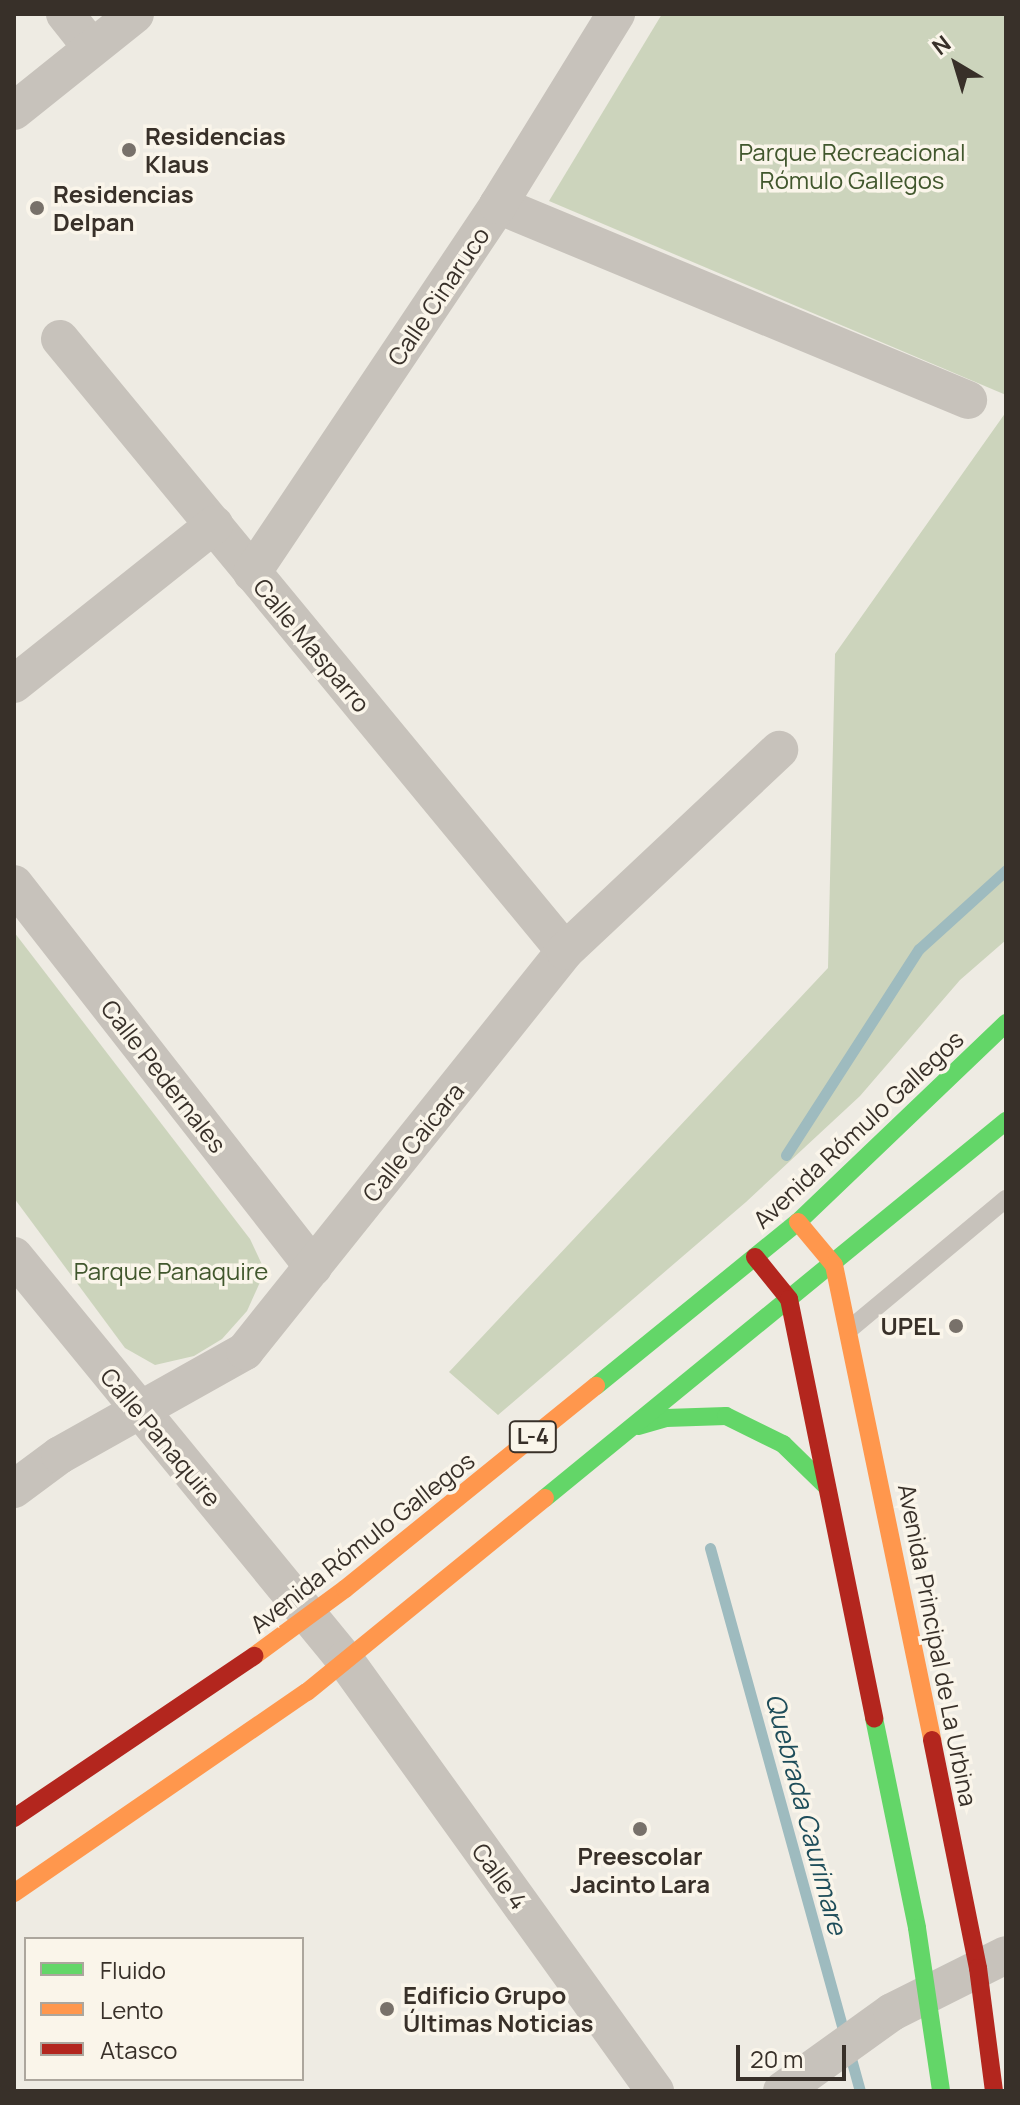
<!DOCTYPE html>
<meta charset="utf-8">
<style>
body{margin:0}
#map{position:relative;width:1020px;height:2105px;overflow:hidden;background:#eeebe3;font-family:Manrope,sans-serif}
div>[style]{position:absolute}
.green>*{inset:0;background:#ccd4bc}
.stream>*{height:11px;margin:-5.5px;padding:0 5.5px;transform-origin:5.5px;border-radius:5.5px;background:#9ebbbf}
.lane>*{height:18px;margin:-9px;padding:0 9px;transform-origin:9px;border-radius:9px;background:#c7c2bb}
.street>*{height:38px;margin:-19px;padding:0 19px;transform-origin:19px;border-radius:19px;background:#c7c2bb}
.fast>*{height:18px;margin:-9px;padding:0 9px;transform-origin:9px;border-radius:9px;background:#63d668}
.slow>*{height:18px;margin:-9px;padding:0 9px;transform-origin:9px;border-radius:9px;background:#ff974d}
.jam>*{height:18px;margin:-9px;padding:0 9px;transform-origin:9px;border-radius:9px;background:#b3261e}
.dots>*{width:22px;height:22px;translate:-50% -50%;box-sizing:border-box;border:4px solid #faf5ea;border-radius:50%}
span{translate:-50% -50%;white-space:nowrap;text-align:center;line-height:1.15;-webkit-text-stroke:7px #faf5ea;paint-order:stroke}
.shield-label span{padding:2px 6px;background:#faf5ea;border:2px solid;border-radius:6px;-webkit-text-stroke-width:0}
.shield-label{font-size:22px;color:#383029;font-weight:700}
.poi-label{font-size:24px;color:#383029;font-weight:700}
.left{translate:0 -50%;text-align:left}
.right{translate:-100% -50%;text-align:right}
.park-label{font-size:24px;color:#41572d}
.street-label{font-size:24px;color:#383029}
.water-label{font-size:26px;color:#1e4d5a;font-style:italic}
.frame{position:absolute;inset:0;border:16px solid #383029;pointer-events:none}
.legend{position:absolute;left:24px;top:1937px;width:280px;height:144px;box-sizing:border-box;background:#faf5ea;border:2px solid #aca69d;margin:0;padding:10px 14px;list-style:none;font-size:24px;color:#383029}
.legend li{display:flex;align-items:center;gap:16px;height:40px}
.legend b{width:40px;border:2px solid #aca69d}
.north{position:absolute;left:916px;top:24px;width:80px;height:80px;-webkit-text-stroke:6px #faf5ea;paint-order:stroke;rotate:322deg;font-size:22px;font-weight:700;line-height:32px;text-align:center;color:#383029}
.north::after{content:'';display:block;margin:auto;width:28px;height:36px;background:#383029;clip-path:polygon(50% 0,100% 100%,50% 72%,0 100%)}
.scale{position:absolute;left:736px;top:2045px;width:110px;height:36px;box-sizing:border-box;border:4px solid #383029;border-top:0;padding-left:10px;font-size:24px;line-height:28px;white-space:nowrap;color:#383029;-webkit-text-stroke:6px #faf5ea;paint-order:stroke}
</style>
<div id="map">
<div class="green">
<i style="clip-path:polygon(662px 14px,1006px 14px,1006px 395px,549px 201px)"></i>
<i style="clip-path:polygon(1006px 412px,1006px 940px,960px 980px,860px 1096px,746px 1202px,498px 1415px,449px 1372px,828px 968px,835px 654px)"></i>
<i style="clip-path:polygon(14px 932px,250px 1239px,265px 1271px,247px 1311px,222px 1339px,194px 1356px,155px 1365px,125px 1348px,14px 1198px)"></i>
</div>
<div class="stream">
<i style="left:786px;top:1155px;width:245px;rotate:-57.2deg"></i>
<i style="left:919px;top:949px;width:118px;rotate:-42.2deg"></i>
<i style="left:710px;top:1548px;width:563px;rotate:74.56deg"></i>
</div>
<div class="lane">
<i style="left:851px;top:1328px;width:202px;rotate:-39.8deg"></i>
</div>
<div class="street">
<i style="left:65px;top:14px;width:43px;rotate:51.5deg"></i>
<i style="left:14px;top:111px;width:155px;rotate:-38.7deg"></i>
<i style="left:498px;top:205px;width:509px;rotate:22.53deg"></i>
<i style="left:60px;top:339px;width:793px;rotate:50.47deg"></i>
<i style="left:252px;top:573px;width:443px;rotate:-56.2deg"></i>
<i style="left:498px;top:205px;width:225px;rotate:-58.3deg"></i>
<i style="left:14px;top:684px;width:256px;rotate:-38.5deg"></i>
<i style="left:14px;top:884px;width:486px;rotate:52deg"></i>
<i style="left:14px;top:1256px;width:522px;rotate:50.67deg"></i>
<i style="left:345px;top:1660px;width:531px;rotate:54.27deg"></i>
<i style="left:14px;top:1489px;width:57px;rotate:-36.5deg"></i>
<i style="left:60px;top:1455px;width:212px;rotate:-29.3deg"></i>
<i style="left:245px;top:1351px;width:512px;rotate:-51.34deg"></i>
<i style="left:565px;top:951px;width:294px;rotate:-43.2deg"></i>
<i style="left:782px;top:2091px;width:135px;rotate:-35.7deg"></i>
<i style="left:892px;top:2012px;width:127px;rotate:-26.6deg"></i>
</div>
<div class="fast">
<i style="left:596px;top:1386px;width:260px;rotate:-39.1deg"></i>
<i style="left:798px;top:1222px;width:288px;rotate:-43.7deg"></i>
<i style="left:638px;top:1426px;width:29px;rotate:-16deg"></i>
<i style="left:666px;top:1418px;width:60px;rotate:-1.9deg"></i>
<i style="left:726px;top:1416px;width:64px;rotate:26.2deg"></i>
<i style="left:783px;top:1444px;width:60px;rotate:44.3deg"></i>
<i style="left:545px;top:1498px;width:596px;rotate:-39.28deg"></i>
<i style="left:874px;top:1718px;width:214px;rotate:78.4deg"></i>
<i style="left:917px;top:1928px;width:165px;rotate:81.6deg"></i>
</div>
<div class="slow">
<i style="left:798px;top:1222px;width:56px;rotate:50.1deg"></i>
<i style="left:834px;top:1265px;width:485px;rotate:78.3deg"></i>
<i style="left:254px;top:1656px;width:113px;rotate:-36.4deg"></i>
<i style="left:345px;top:1589px;width:323px;rotate:-39deg"></i>
<i style="left:14px;top:1893px;width:355px;rotate:-34.5deg"></i>
<i style="left:307px;top:1692px;width:307px;rotate:-39.2deg"></i>
</div>
<div class="jam">
<i style="left:755px;top:1257px;width:54px;rotate:51deg"></i>
<i style="left:789px;top:1299px;width:428px;rotate:78.5deg"></i>
<i style="left:932px;top:1740px;width:233px;rotate:78.6deg"></i>
<i style="left:978px;top:1968px;width:124px;rotate:82.6deg"></i>
<i style="left:14px;top:1818px;width:290px;rotate:-34deg"></i>
</div>
<div class="dots">
<i style="left:129px;top:150px;background:#78716a"></i>
<i style="left:37px;top:208px;background:#78716a"></i>
<i style="left:956px;top:1326px;background:#78716a"></i>
<i style="left:640px;top:1829px;background:#78716a"></i>
<i style="left:387px;top:2009px;background:#78716a"></i>
</div>
<div class="shield-label">
<span style="left:533px;top:1437px">L-4</span>
</div>
<div class="poi-label">
<span class="left" style="left:145px;top:150px">Residencias<br>Klaus</span>
<span class="left" style="left:53px;top:208px">Residencias<br>Delpan</span>
<span class="right" style="left:940px;top:1326px">UPEL</span>
<span style="left:640px;top:1870px">Preescolar<br>Jacinto Lara</span>
<span class="left" style="left:403px;top:2009px">Edificio Grupo<br>Últimas Noticias</span>
</div>
<div class="park-label">
<span style="left:852px;top:166px">Parque Recreacional<br>Rómulo Gallegos</span>
<span style="left:171px;top:1271px">Parque Panaquire</span>
</div>
<div class="street-label">
<span style="left:438px;top:296px;rotate:-56deg">Calle Cinaruco</span>
<span style="left:312px;top:645px;rotate:50deg">Calle Masparro</span>
<span style="left:164px;top:1076px;rotate:52deg">Calle Pedernales</span>
<span style="left:858px;top:1129px;rotate:-43deg">Avenida Rómulo Gallegos</span>
<span style="left:413px;top:1142px;rotate:-51deg">Calle Caicara</span>
<span style="left:161px;top:1437px;rotate:50deg">Calle Panaquire</span>
<span style="left:362px;top:1542px;rotate:-38deg">Avenida Rómulo Gallegos</span>
<span style="left:938px;top:1645px;rotate:79deg">Avenida Principal de La Urbina</span>
<span style="left:500px;top:1876px;rotate:54deg">Calle 4</span>
</div>
<div class="water-label">
<span style="left:806px;top:1814px;rotate:75deg">Quebrada Caurimare</span>
</div>
<div class="frame"></div>
<ul class="legend">
<li><b style="height:10px;background:#63d668"></b>Fluido</li>
<li><b style="height:10px;background:#ff974d"></b>Lento</li>
<li><b style="height:10px;background:#b3261e"></b>Atasco</li>
</ul>
<div class="north">N</div>
<div class="scale">20 m</div>
</div>
